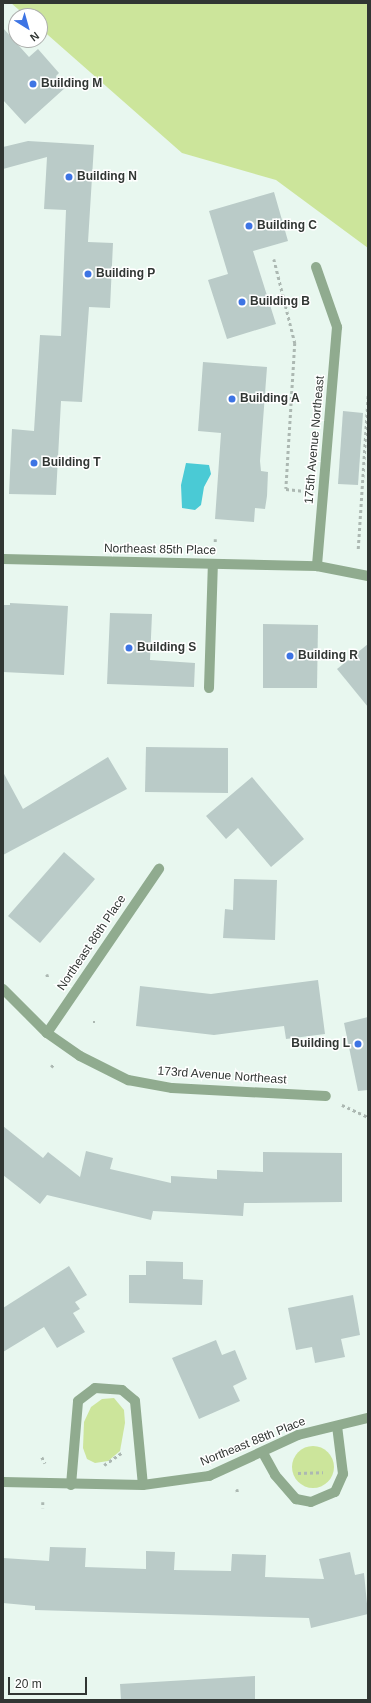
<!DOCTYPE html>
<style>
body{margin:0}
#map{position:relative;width:371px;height:1703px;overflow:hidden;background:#e8f7ef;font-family:Helvetica,sans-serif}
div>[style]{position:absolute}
.green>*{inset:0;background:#cce59b}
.round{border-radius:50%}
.water>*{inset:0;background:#4acad5}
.building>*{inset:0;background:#bacbc8}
.path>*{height:2.5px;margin-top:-1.25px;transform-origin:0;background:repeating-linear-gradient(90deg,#acb8b2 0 3px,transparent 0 6px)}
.lane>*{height:10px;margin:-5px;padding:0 5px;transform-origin:5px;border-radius:5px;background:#90ab8f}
.street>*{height:10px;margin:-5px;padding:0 5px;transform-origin:5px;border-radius:5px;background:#90ab8f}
.dots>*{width:11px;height:11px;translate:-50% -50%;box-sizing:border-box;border:2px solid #fff;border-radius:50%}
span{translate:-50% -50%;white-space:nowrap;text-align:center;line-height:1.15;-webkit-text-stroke:3px #fff;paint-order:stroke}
.poi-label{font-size:12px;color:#313633;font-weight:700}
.left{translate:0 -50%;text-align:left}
.right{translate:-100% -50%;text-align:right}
.street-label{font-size:12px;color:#313633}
.frame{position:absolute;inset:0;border:4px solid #313633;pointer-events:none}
.north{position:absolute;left:8px;top:8px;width:40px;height:40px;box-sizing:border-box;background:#fff;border:1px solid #adafad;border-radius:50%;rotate:143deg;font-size:11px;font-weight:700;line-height:16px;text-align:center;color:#313633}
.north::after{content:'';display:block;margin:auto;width:14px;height:18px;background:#3d74e4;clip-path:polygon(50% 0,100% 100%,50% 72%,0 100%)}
.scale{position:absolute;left:8px;top:1677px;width:79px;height:18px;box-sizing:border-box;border:2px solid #313633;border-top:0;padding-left:5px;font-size:12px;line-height:14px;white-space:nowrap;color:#313633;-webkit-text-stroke:3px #fff;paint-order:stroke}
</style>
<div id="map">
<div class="green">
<i style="clip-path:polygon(11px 3px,368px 3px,368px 248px,276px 180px,182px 153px,40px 28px,40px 16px,26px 16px)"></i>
<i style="clip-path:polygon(114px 1398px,124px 1410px,125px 1423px,120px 1451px,108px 1461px,95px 1463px,87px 1459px,83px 1448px,84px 1422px,91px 1407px,102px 1399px)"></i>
<i class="round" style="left:292px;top:1446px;width:42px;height:42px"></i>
</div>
<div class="water">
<i style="clip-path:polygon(186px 463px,209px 465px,211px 474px,204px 487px,201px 505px,195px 510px,182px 508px,181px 485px)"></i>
</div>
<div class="building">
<i style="clip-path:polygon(3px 28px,29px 57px,38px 49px,59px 73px,56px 76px,66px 87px,25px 124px,3px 100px)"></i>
<i style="clip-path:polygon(28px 141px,94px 145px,88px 242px,113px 243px,110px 308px,89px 307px,82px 402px,61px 401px,56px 495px,9px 494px,12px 429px,34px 431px,40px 335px,61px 336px,66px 210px,44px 209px,47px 157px,3px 169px,3px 147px)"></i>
<i style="clip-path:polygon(274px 192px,288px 241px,253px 251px,276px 324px,227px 339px,208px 280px,228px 274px,209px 211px)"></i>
<i style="clip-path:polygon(203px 362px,267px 367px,260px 461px,261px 471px,268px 472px,267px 496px,265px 509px,255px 508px,254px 522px,215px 519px,221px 433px,198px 431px)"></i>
<i style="clip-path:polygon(343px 411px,363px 413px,358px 485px,338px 484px)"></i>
<i style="clip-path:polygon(10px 603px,68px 606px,64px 675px,3px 672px,3px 605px,10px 605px)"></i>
<i style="clip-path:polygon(110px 613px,152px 614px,150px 660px,195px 663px,194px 687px,107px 684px)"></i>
<i style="clip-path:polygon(263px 624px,318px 625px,317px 688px,263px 688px)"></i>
<i style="clip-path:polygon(368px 644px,368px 707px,337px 669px)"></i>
<i style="clip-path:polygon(146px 747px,228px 748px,228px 793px,145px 792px)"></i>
<i style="clip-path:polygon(108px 757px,127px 789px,3px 855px,3px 772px,23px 809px)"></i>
<i style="clip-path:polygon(252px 777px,304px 839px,271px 867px,238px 828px,226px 839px,206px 816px)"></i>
<i style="clip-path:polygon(64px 852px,95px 879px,40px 943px,8px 916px)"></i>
<i style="clip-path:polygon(234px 879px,277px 880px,275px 940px,223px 938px,225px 909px,233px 910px)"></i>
<i style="clip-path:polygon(318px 980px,325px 1034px,286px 1039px,284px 1026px,214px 1035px,136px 1026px,140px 986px,211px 994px)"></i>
<i style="clip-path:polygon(368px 1017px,368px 1090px,358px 1091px,344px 1023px)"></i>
<i style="clip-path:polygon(3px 1126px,43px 1158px,48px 1152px,80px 1177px,86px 1151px,113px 1158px,110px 1169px,171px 1183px,171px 1176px,217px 1179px,217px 1170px,263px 1172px,263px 1152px,342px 1153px,342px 1202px,244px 1203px,243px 1216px,153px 1211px,151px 1220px,47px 1195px,40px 1204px,3px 1175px)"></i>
<i style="clip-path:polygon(146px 1261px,183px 1262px,183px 1279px,203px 1280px,202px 1305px,129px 1303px,129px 1275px,146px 1275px)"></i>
<i style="clip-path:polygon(69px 1266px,87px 1295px,75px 1302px,80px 1309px,73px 1313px,85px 1332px,57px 1348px,44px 1327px,3px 1352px,3px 1308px)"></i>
<i style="clip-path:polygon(353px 1295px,360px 1335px,341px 1339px,345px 1357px,315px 1363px,312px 1347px,296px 1350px,288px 1308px)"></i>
<i style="clip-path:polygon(216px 1340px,222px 1355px,235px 1350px,247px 1379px,233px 1386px,240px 1401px,199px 1419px,172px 1358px)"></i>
<i style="clip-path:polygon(50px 1547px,86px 1548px,85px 1567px,146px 1569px,146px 1551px,175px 1552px,174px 1570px,231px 1571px,232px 1554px,266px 1555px,265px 1577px,324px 1579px,319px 1559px,350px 1552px,355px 1575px,364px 1573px,368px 1614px,311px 1628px,309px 1618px,35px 1610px,35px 1606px,3px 1603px,3px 1558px,49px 1561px)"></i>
<i style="clip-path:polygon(255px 1676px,255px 1700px,121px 1700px,120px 1684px)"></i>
</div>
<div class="path">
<i style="left:274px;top:259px;width:87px;rotate:76deg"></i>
<i style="left:295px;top:343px;width:146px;rotate:93.5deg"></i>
<i style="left:286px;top:489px;width:19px;rotate:6deg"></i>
<i style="left:215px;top:542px;width:3px;rotate:-90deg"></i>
<i style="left:358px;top:549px;width:155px;rotate:-86.3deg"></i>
<i style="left:47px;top:974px;width:4px;rotate:76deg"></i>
<i style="left:93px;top:1022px;width:2px"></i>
<i style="left:51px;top:1067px;width:4px;rotate:-45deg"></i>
<i style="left:342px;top:1105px;width:29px;rotate:25deg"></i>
<i style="left:42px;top:1457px;width:7px;rotate:63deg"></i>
<i style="left:104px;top:1465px;width:21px;rotate:-35deg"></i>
<i style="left:298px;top:1473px;width:25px;rotate:-2deg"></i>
<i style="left:237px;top:1489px;width:5px;rotate:79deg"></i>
<i style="left:43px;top:1502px;width:6px;rotate:90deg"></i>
</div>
<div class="lane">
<i style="left:209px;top:688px;width:124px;rotate:-88.2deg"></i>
<i style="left:263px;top:1453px;width:25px;rotate:61deg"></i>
<i style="left:275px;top:1475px;width:32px;rotate:49deg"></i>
<i style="left:296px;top:1499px;width:15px;rotate:11deg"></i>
<i style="left:311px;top:1502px;width:26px;rotate:-23deg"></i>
<i style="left:335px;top:1492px;width:20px;rotate:-66deg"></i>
<i style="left:343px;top:1474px;width:48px;rotate:-97.1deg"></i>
<i style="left:71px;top:1485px;width:84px;rotate:-85.2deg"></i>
<i style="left:78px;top:1401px;width:21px;rotate:-37deg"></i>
<i style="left:95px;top:1388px;width:27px;rotate:4deg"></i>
<i style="left:122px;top:1390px;width:17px;rotate:40deg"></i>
<i style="left:135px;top:1401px;width:84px;rotate:84.6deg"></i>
</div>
<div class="street">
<i style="left:316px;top:267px;width:64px;rotate:70.7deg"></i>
<i style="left:337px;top:327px;width:240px;rotate:94.8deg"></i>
<i style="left:317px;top:566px;width:52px;rotate:11.1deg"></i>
<i style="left:3px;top:559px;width:314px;rotate:1.3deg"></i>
<i style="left:3px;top:989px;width:62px;rotate:45deg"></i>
<i style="left:47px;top:1033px;width:40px;rotate:34.9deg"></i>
<i style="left:80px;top:1056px;width:54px;rotate:26.6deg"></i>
<i style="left:128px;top:1080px;width:45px;rotate:10.3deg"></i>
<i style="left:172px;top:1088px;width:154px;rotate:3deg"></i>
<i style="left:47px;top:1033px;width:199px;rotate:-55.7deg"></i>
<i style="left:3px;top:1482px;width:140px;rotate:1.2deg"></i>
<i style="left:143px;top:1485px;width:67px;rotate:-7.8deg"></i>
<i style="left:209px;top:1476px;width:98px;rotate:-24.7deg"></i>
<i style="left:298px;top:1435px;width:72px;rotate:-13.7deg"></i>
</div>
<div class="dots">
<i style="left:33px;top:84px;background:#3d74e4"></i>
<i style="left:69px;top:177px;background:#3d74e4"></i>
<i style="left:249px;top:226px;background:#3d74e4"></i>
<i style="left:88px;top:274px;background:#3d74e4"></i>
<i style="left:242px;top:302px;background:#3d74e4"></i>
<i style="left:232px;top:399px;background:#3d74e4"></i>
<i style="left:34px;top:463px;background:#3d74e4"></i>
<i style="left:129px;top:648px;background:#3d74e4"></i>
<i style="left:290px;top:656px;background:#3d74e4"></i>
<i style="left:358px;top:1044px;background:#3d74e4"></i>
</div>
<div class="poi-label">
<span class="left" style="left:41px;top:84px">Building M</span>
<span class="left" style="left:77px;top:177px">Building N</span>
<span class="left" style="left:257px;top:226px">Building C</span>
<span class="left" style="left:96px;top:274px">Building P</span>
<span class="left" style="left:250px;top:302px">Building B</span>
<span class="left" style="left:240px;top:399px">Building A</span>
<span class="left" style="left:42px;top:463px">Building T</span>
<span class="left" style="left:137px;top:648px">Building S</span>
<span class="left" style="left:298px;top:656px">Building R</span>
<span class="right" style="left:350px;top:1044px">Building L</span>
</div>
<div class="street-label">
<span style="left:315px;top:440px;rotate:-85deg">175th Avenue Northeast</span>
<span style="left:160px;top:550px;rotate:1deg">Northeast 85th Place</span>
<span style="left:92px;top:943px;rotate:-56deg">Northeast 86th Place</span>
<span style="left:222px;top:1076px;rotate:4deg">173rd Avenue Northeast</span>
<span style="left:253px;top:1442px;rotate:-22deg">Northeast 88th Place</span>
</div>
<div class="frame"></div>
<div class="north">N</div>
<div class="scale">20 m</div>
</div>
